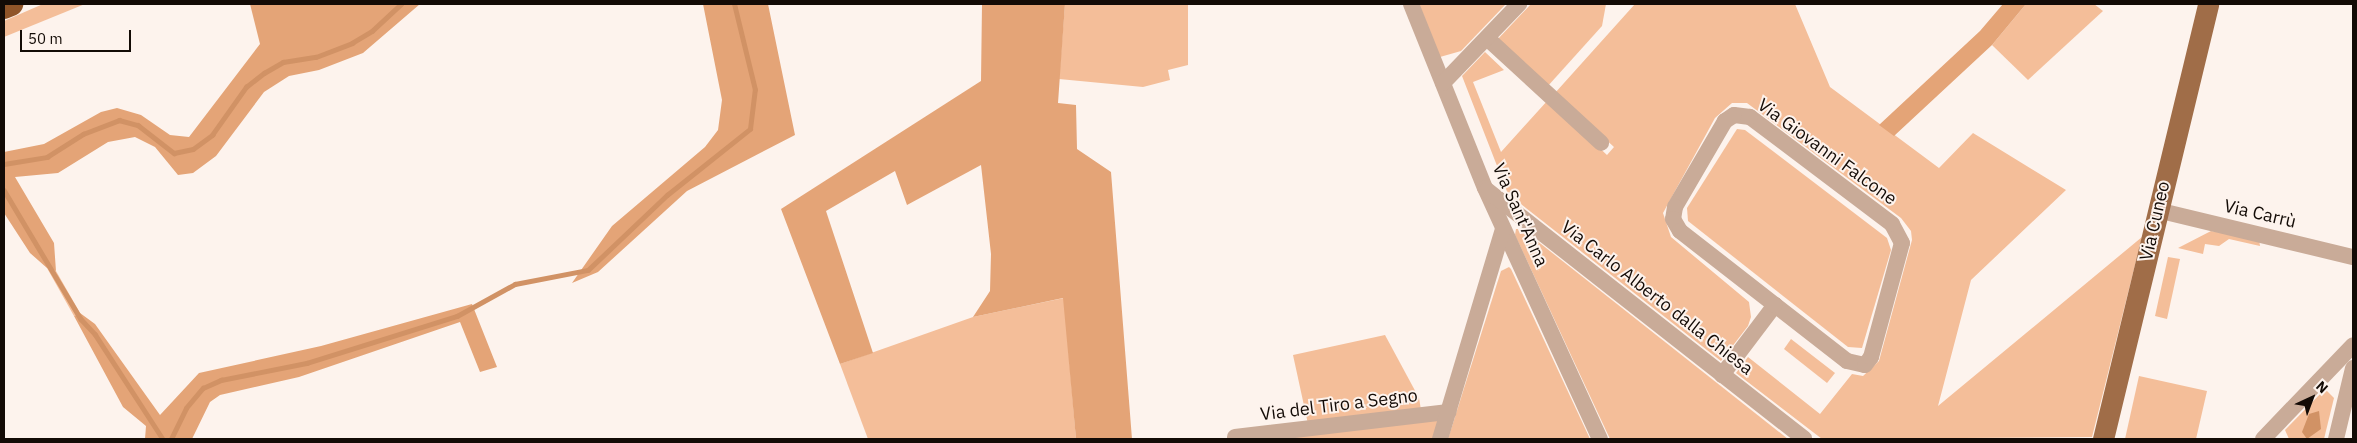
<!DOCTYPE html>
<meta charset="utf-8">
<style>
body{margin:0}
#map{position:relative;width:2357px;height:443px;overflow:hidden;background:#fdf3ed;font-family:"IBM Plex Sans",sans-serif}
div>[style]{position:absolute}
.green>*{inset:0;background:#f4be99}
.forest>*{inset:0;background:#e4a477}
.water>*{inset:0;background:#d19265}
.stream>*{height:4.5px;margin:-2.25px;padding:0 2.25px;transform-origin:2.25px;border-radius:2.25px;background:#d19265}
.minor>*{height:16px;margin:-8px;padding:0 8px;transform-origin:8px;border-radius:8px;background:#c9ab98}
.major>*{height:21px;margin:-10.5px;padding:0 10.5px;transform-origin:10.5px;border-radius:10.5px;background:#a06d48}
.highway>*{height:24px;margin:-12px;padding:0 12px;transform-origin:12px;border-radius:12px;background:#905529}
span{translate:-50% -50%;white-space:nowrap;text-align:center;line-height:1.15;-webkit-text-stroke:4px #fdf3ed;paint-order:stroke}
.street-label{font-size:18px;color:#130b06}
.frame{position:absolute;inset:0;border:5px solid #130b06;pointer-events:none}
.north{position:absolute;left:2287px;top:373px;width:50px;height:50px;-webkit-text-stroke:4px #fdf3ed;paint-order:stroke;rotate:43deg;font-size:14px;font-weight:700;line-height:20px;text-align:center;color:#130b06}
.north::after{content:'';display:block;margin:auto;width:18px;height:22px;background:#130b06;clip-path:polygon(50% 0,100% 100%,50% 72%,0 100%)}
.scale{position:absolute;left:20px;top:30px;width:111px;height:22px;box-sizing:border-box;border:2px solid #130b06;border-top:0;padding-left:6px;font-size:15px;line-height:18px;white-space:nowrap;color:#130b06;-webkit-text-stroke:4px #fdf3ed;paint-order:stroke}
</style>
<div id="map">
<div class="green">
<i style="clip-path:polygon(43px 4px,85px 4px,4px 37px,4px 21px)"></i>
<i style="clip-path:polygon(1065px 4px,1188px 4px,1188px 65px,1168px 70px,1170px 80px,1143px 87px,1059px 79px)"></i>
<i style="clip-path:polygon(1419px 4px,1506px 4px,1461px 51px,1440px 57px)"></i>
<i style="clip-path:polygon(1531px 4px,1606px 4px,1602px 26px,1547px 87px,1497px 40px)"></i>
<i style="clip-path:polygon(1635px 4px,1795px 4px,1830px 87px,1939px 168px,1973px 133px,2066px 190px,1971px 280px,1938px 406px,2142px 237px,2092px 437px,1822px 439px,1736px 373px,1748px 357px,1820px 414px,1852px 374px,1863px 376px,1879px 361px,1912px 240px,1911px 231px,1901px 218px,1747px 103px,1732px 103px,1715px 118px,1663px 213px,1671px 237px,1749px 302px,1751px 317px,1748px 326px,1721px 361px,1508px 194px,1462px 76px,1485px 52px,1504px 70px,1473px 82px,1501px 152px,1548px 100px,1607px 155px,1614px 147px,1555px 93px)"></i>
<i style="clip-path:polygon(2026px 4px,2094px 4px,2103px 11px,2028px 80px,1992px 45px)"></i>
<i style="clip-path:polygon(1737px 129px,1745px 130px,1887px 238px,1891px 250px,1862px 348px,1848px 347px,1688px 221px,1687px 208px)"></i>
<i style="clip-path:polygon(1522px 229px,1788px 439px,1610px 439px,1515px 235px,1516px 229px)"></i>
<i style="clip-path:polygon(2211px 231px,2259px 239px,2260px 246px,2229px 239px,2219px 246px,2205px 244px,2203px 254px,2178px 248px)"></i>
<i style="clip-path:polygon(2168px 257px,2180px 259px,2167px 319px,2155px 316px)"></i>
<i style="clip-path:polygon(1509px 267px,1511px 269px,1590px 439px,1448px 439px,1501px 271px)"></i>
<i style="clip-path:polygon(47px 268px,56px 271px,80px 313px,74px 316px)"></i>
<i style="clip-path:polygon(1064px 298px,1076px 439px,868px 439px,840px 364px,973px 317px)"></i>
<i style="clip-path:polygon(1385px 335px,1419px 398px,1421px 410px,1308px 424px,1293px 355px)"></i>
<i style="clip-path:polygon(1791px 339px,1835px 373px,1827px 383px,1784px 349px)"></i>
<i style="clip-path:polygon(2139px 376px,2207px 391px,2196px 439px,2125px 439px)"></i>
<i style="clip-path:polygon(2325px 389px,2334px 398px,2324px 439px,2289px 439px,2285px 430px)"></i>
<i style="clip-path:polygon(1439px 419px,1433px 439px,1260px 439px)"></i>
</div>
<div class="forest">
<i style="clip-path:polygon(250px 4px,420px 4px,363px 53px,319px 70px,289px 76px,264px 92px,216px 156px,193px 173px,178px 175px,155px 147px,135px 137px,108px 142px,58px 173px,15px 177px,54px 243px,56px 271px,47px 268px,30px 253px,4px 213px,4px 152px,44px 144px,101px 112px,117px 108px,141px 115px,170px 135px,189px 137px,260px 44px)"></i>
<i style="clip-path:polygon(703px 4px,768px 4px,795px 135px,687px 191px,598px 272px,572px 283px,612px 226px,705px 147px,718px 130px,722px 100px)"></i>
<i style="clip-path:polygon(982px 4px,1065px 4px,1058px 103px,1076px 105px,1077px 149px,1111px 172px,1132px 439px,1076px 439px,1063px 298px,973px 317px,990px 291px,991px 254px,981px 165px,907px 205px,895px 171px,826px 211px,873px 353px,840px 364px,781px 209px,981px 81px)"></i>
<i style="clip-path:polygon(2003px 4px,2026px 4px,1992px 45px,1894px 136px,1879px 125px,1980px 31px)"></i>
<i style="clip-path:polygon(472px 304px,497px 367px,480px 372px,460px 322px,299px 377px,220px 395px,210px 402px,192px 439px,145px 439px,146px 426px,123px 407px,74px 316px,80px 313px,95px 324px,160px 415px,199px 373px,321px 346px)"></i>
</div>
<div class="water">
<i style="clip-path:polygon(2319px 411px,2321px 429px,2307px 439px,2302px 432px,2309px 414px)"></i>
</div>
<div class="stream">
<i style="left:4px;top:164px;width:44px;rotate:-9.2deg"></i>
<i style="left:47px;top:157px;width:43px;rotate:-32.6deg"></i>
<i style="left:83px;top:134px;width:39px;rotate:-21deg"></i>
<i style="left:119px;top:120px;width:20px;rotate:15deg"></i>
<i style="left:138px;top:125px;width:46px;rotate:37.9deg"></i>
<i style="left:174px;top:153px;width:19px;rotate:-12deg"></i>
<i style="left:193px;top:149px;width:24px;rotate:-36deg"></i>
<i style="left:212px;top:135px;width:59px;rotate:-54.7deg"></i>
<i style="left:246px;top:87px;width:23px;rotate:-38deg"></i>
<i style="left:264px;top:73px;width:22px;rotate:-30deg"></i>
<i style="left:283px;top:62px;width:33px;rotate:-9deg"></i>
<i style="left:316px;top:57px;width:39px;rotate:-21deg"></i>
<i style="left:352px;top:43px;width:23px;rotate:-31deg"></i>
<i style="left:372px;top:31px;width:40px;rotate:-43deg"></i>
<i style="left:4px;top:190px;width:150px;rotate:59.2deg"></i>
<i style="left:81px;top:319px;width:21px;rotate:47deg"></i>
<i style="left:95px;top:334px;width:125px;rotate:57.1deg"></i>
<i style="left:171px;top:439px;width:34px;rotate:-64deg"></i>
<i style="left:186px;top:408px;width:26px;rotate:-50deg"></i>
<i style="left:203px;top:388px;width:20px;rotate:-24deg"></i>
<i style="left:221px;top:380px;width:88px;rotate:-11.2deg"></i>
<i style="left:307px;top:363px;width:157px;rotate:-17.4deg"></i>
<i style="left:457px;top:316px;width:66px;rotate:-28.9deg"></i>
<i style="left:515px;top:284px;width:74px;rotate:-10.9deg"></i>
<i style="left:588px;top:270px;width:109px;rotate:-43.5deg"></i>
<i style="left:667px;top:195px;width:106px;rotate:-38.5deg"></i>
<i style="left:750px;top:129px;width:39px;rotate:-83deg"></i>
<i style="left:755px;top:90px;width:89px;rotate:-103.7deg"></i>
</div>
<div class="minor">
<i style="left:1411px;top:4px;width:198px;rotate:68.1deg"></i>
<i style="left:1485px;top:188px;width:276px;rotate:65.4deg"></i>
<i style="left:1487px;top:38px;width:155px;rotate:42.6deg"></i>
<i style="left:1443px;top:83px;width:110px;rotate:-46.1deg"></i>
<i style="left:1487px;top:190px;width:403px;rotate:38.1deg"></i>
<i style="left:2157px;top:210px;width:202px;rotate:13.5deg"></i>
<i style="left:1722px;top:375px;width:88px;rotate:-52.9deg"></i>
<i style="left:1775px;top:305px;width:91px;rotate:37.9deg"></i>
<i style="left:1847px;top:361px;width:18px;rotate:13deg"></i>
<i style="left:1865px;top:365px;width:10px;rotate:-53deg"></i>
<i style="left:1871px;top:357px;width:118px;rotate:-74.8deg"></i>
<i style="left:1902px;top:243px;width:21px;rotate:-118deg"></i>
<i style="left:1892px;top:224px;width:178px;rotate:-143deg"></i>
<i style="left:1750px;top:117px;width:16px;rotate:-173deg"></i>
<i style="left:1734px;top:115px;width:11px;rotate:146deg"></i>
<i style="left:1725px;top:121px;width:99px;rotate:120.2deg"></i>
<i style="left:1675px;top:207px;width:12px;rotate:99deg"></i>
<i style="left:1673px;top:219px;width:14px;rotate:60deg"></i>
<i style="left:1680px;top:231px;width:120px;rotate:37.9deg"></i>
<i style="left:1235px;top:437px;width:215px;rotate:-6.7deg"></i>
<i style="left:1440px;top:439px;width:219px;rotate:-73.3deg"></i>
<i style="left:2263px;top:439px;width:130px;rotate:-46.2deg"></i>
<i style="left:2336px;top:439px;width:73px;rotate:-76.5deg"></i>
</div>
<div class="major">
<i style="left:2103px;top:439px;width:447px;rotate:-76.4deg"></i>
</div>
<div class="highway">
<i style="left:4px;top:7px;width:8px;rotate:-23deg"></i>
</div>
<div class="street-label">
<span style="left:1827px;top:152px;rotate:36deg">Via Giovanni Falcone</span>
<span style="left:2260px;top:214px;rotate:13deg">Via Carrù</span>
<span style="left:1520px;top:215px;rotate:66deg">Via Sant'Anna</span>
<span style="left:2155px;top:221px;rotate:-77deg">Via Cuneo</span>
<span style="left:1657px;top:298px;rotate:38deg">Via Carlo Alberto dalla Chiesa</span>
<span style="left:1339px;top:405px;rotate:-7deg">Via del Tiro a Segno</span>
</div>
<div class="frame"></div>
<div class="north">N</div>
<div class="scale">50 m</div>
</div>
